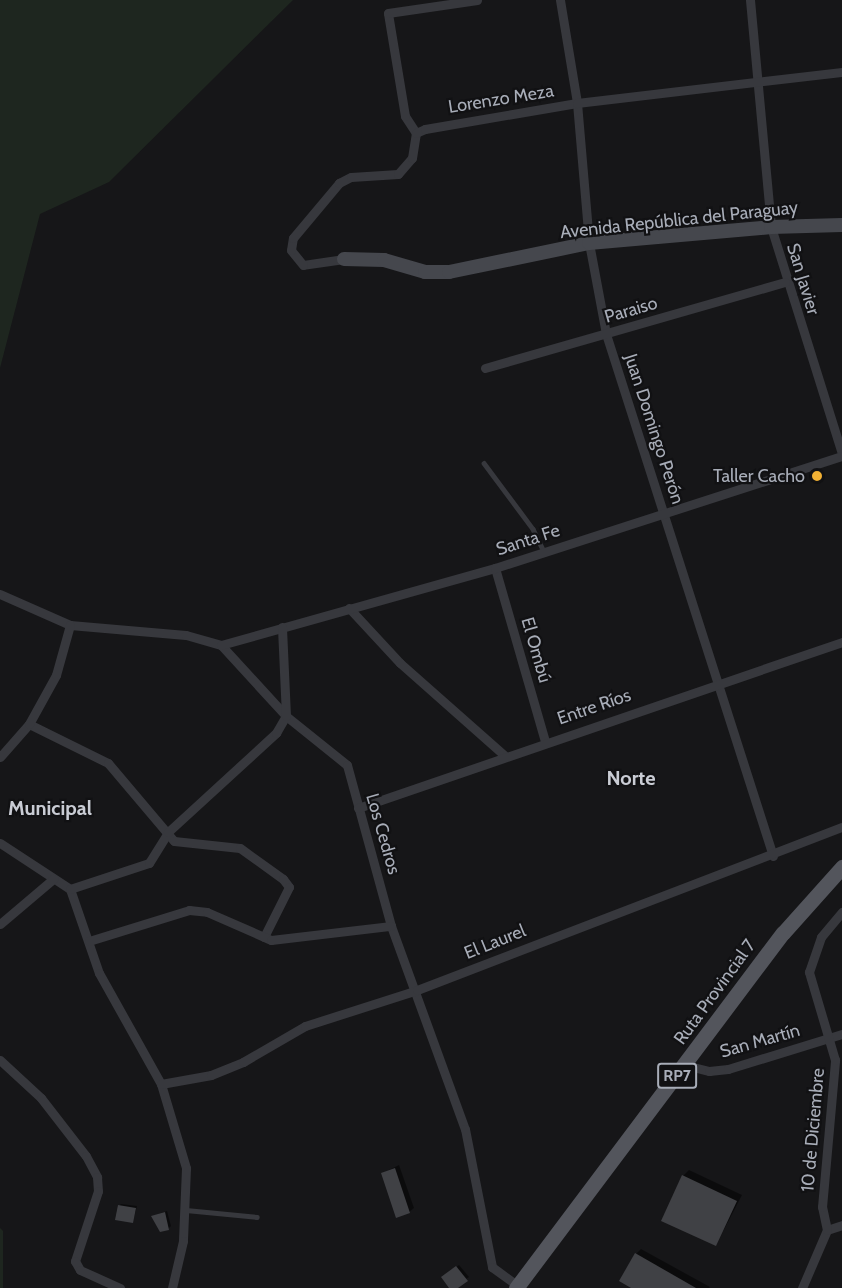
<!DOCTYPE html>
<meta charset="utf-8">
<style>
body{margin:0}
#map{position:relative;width:842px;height:1288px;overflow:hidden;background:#161618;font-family:Cabin,sans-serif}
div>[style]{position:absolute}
.green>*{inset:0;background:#1e261f}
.shadow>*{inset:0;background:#0007}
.building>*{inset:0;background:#404145}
.service>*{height:4.5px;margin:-2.25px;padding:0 2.25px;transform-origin:2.25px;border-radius:2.25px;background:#37383d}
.minor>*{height:9px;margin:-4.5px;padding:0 4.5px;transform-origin:4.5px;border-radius:4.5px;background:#37383d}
.secondary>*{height:14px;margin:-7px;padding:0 7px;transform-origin:7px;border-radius:7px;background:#45474d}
.primary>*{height:15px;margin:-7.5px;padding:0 7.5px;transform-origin:7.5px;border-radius:7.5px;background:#53555c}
.dots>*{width:16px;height:16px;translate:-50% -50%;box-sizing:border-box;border:3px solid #111113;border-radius:50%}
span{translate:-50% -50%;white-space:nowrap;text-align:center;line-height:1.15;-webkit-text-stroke:4.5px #111113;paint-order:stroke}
.shield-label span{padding:2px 4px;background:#111113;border:2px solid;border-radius:4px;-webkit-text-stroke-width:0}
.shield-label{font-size:16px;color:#a8adb8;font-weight:700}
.street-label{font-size:18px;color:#a8adb8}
.poi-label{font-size:18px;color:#a8adb8}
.right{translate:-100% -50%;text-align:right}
.neighbourhood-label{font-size:20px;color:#c9ccd4;font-weight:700}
</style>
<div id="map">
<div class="green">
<i style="clip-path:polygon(0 0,293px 0,109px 182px,40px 214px,0 368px)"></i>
<i style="clip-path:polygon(0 1228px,3px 1231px,3px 1288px,0 1288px)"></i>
</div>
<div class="shadow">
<i style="clip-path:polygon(399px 1165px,414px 1208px,409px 1212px,383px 1173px)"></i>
<i style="clip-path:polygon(689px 1170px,742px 1195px,716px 1245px,683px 1176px)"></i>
<i style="clip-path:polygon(121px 1204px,137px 1206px,133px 1221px,119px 1206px)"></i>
<i style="clip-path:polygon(167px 1211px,171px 1226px,169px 1228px,153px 1216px)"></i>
<i style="clip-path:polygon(641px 1249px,710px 1287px,709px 1288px,634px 1288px,636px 1254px)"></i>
<i style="clip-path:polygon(459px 1265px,469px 1277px,451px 1288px,446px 1275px)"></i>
</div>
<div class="building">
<i style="clip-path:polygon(395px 1168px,410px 1213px,396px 1218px,381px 1173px)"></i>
<i style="clip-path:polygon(682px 1175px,737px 1201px,716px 1246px,661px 1221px)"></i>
<i style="clip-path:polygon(118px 1205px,136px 1208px,133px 1223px,115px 1220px)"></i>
<i style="clip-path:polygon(165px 1212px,169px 1230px,160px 1232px,151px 1216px)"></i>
<i style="clip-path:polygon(635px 1253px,696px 1288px,631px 1288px,619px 1281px)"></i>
<i style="clip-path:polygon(456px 1266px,468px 1281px,458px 1288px,449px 1288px,441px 1277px)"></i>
</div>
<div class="service">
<i style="left:484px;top:463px;width:82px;rotate:53.4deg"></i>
<i style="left:533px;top:529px;width:25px;rotate:64deg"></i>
<i style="left:186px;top:1210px;width:71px;rotate:5.6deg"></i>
</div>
<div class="minor">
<i style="left:560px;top:0;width:104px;rotate:80.6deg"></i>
<i style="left:577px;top:103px;width:141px;rotate:85.1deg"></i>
<i style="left:589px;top:243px;width:93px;rotate:79.4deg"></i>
<i style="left:606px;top:334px;width:548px;rotate:72.26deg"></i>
<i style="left:750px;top:0;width:228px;rotate:84.7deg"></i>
<i style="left:771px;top:227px;width:238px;rotate:72.6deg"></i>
<i style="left:416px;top:133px;width:20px;rotate:-123deg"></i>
<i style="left:405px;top:116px;width:104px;rotate:-99.4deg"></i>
<i style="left:388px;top:13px;width:90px;rotate:-8.3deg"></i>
<i style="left:344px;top:259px;width:41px;rotate:171.7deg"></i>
<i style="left:303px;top:265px;width:19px;rotate:-129deg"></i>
<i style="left:291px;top:250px;width:12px;rotate:-81deg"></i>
<i style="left:293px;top:238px;width:72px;rotate:-50.1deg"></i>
<i style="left:339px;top:183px;width:13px;rotate:-27deg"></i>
<i style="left:351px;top:177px;width:47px;rotate:-3.7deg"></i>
<i style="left:398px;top:174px;width:21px;rotate:-49deg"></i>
<i style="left:412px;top:158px;width:25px;rotate:-81deg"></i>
<i style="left:416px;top:133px;width:10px;rotate:-24deg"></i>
<i style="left:425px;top:129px;width:154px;rotate:-9.7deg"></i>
<i style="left:577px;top:103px;width:267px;rotate:-6.7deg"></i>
<i style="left:485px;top:368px;width:312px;rotate:-16deg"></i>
<i style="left:495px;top:568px;width:180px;rotate:73.9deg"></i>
<i style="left:0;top:594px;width:77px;rotate:23.9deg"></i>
<i style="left:70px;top:625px;width:116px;rotate:4.9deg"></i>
<i style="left:186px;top:635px;width:36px;rotate:16deg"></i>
<i style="left:221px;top:645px;width:96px;rotate:47.5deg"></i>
<i style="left:286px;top:716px;width:78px;rotate:38.8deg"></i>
<i style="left:347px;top:765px;width:167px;rotate:74.7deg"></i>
<i style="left:391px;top:926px;width:216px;rotate:70deg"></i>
<i style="left:465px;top:1129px;width:141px;rotate:78.9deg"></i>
<i style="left:492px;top:1267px;width:32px;rotate:36deg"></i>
<i style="left:349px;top:608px;width:75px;rotate:47.2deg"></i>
<i style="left:400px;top:663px;width:139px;rotate:41.5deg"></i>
<i style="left:221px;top:645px;width:285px;rotate:-15.7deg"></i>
<i style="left:495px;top:568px;width:365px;rotate:-17.9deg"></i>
<i style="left:29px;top:724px;width:88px;rotate:26.3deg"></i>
<i style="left:108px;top:763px;width:102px;rotate:49.8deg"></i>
<i style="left:174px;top:841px;width:66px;rotate:6.1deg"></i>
<i style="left:240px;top:848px;width:53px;rotate:35.8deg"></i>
<i style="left:283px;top:879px;width:10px;rotate:53deg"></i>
<i style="left:289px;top:887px;width:56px;rotate:116.6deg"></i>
<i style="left:0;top:757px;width:44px;rotate:-48.7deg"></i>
<i style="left:29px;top:724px;width:56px;rotate:-61.1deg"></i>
<i style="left:56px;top:675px;width:52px;rotate:-74.4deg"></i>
<i style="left:358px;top:808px;width:512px;rotate:-18.93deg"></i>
<i style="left:0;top:843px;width:84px;rotate:33.3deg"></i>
<i style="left:70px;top:889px;width:89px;rotate:71deg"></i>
<i style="left:99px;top:973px;width:127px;rotate:60.8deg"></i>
<i style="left:161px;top:1084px;width:88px;rotate:73.4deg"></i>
<i style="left:186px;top:1168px;width:73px;rotate:92.4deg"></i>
<i style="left:183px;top:1241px;width:48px;rotate:103.2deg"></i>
<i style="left:70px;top:889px;width:83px;rotate:-18.2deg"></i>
<i style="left:149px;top:863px;width:36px;rotate:-58deg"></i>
<i style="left:168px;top:832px;width:147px;rotate:-42.5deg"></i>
<i style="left:276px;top:733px;width:20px;rotate:-60deg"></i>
<i style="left:286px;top:716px;width:89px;rotate:-92.6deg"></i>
<i style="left:0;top:924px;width:70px;rotate:-40.3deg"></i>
<i style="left:89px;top:941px;width:105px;rotate:-17.2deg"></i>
<i style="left:189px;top:910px;width:18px;rotate:6deg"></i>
<i style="left:207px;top:912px;width:70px;rotate:23.6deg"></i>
<i style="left:271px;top:940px;width:121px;rotate:-6.7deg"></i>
<i style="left:0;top:1060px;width:56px;rotate:42.8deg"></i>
<i style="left:41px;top:1098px;width:73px;rotate:52.2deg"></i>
<i style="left:86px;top:1156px;width:24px;rotate:62deg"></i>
<i style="left:97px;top:1177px;width:14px;rotate:86deg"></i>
<i style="left:98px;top:1191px;width:74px;rotate:108.2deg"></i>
<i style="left:75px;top:1261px;width:10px;rotate:61deg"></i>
<i style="left:80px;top:1270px;width:44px;rotate:24.2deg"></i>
<i style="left:685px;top:1065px;width:25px;rotate:14deg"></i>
<i style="left:709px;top:1071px;width:19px;rotate:-6deg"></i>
<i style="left:728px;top:1069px;width:119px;rotate:-17.1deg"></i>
<i style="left:161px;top:1084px;width:51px;rotate:-10.2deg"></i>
<i style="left:211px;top:1075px;width:35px;rotate:-22deg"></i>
<i style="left:243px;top:1062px;width:72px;rotate:-30.1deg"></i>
<i style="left:305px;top:1026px;width:118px;rotate:-17.8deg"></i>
<i style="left:417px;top:990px;width:455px;rotate:-21deg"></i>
<i style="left:827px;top:1230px;width:16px;rotate:-18deg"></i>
<i style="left:802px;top:1288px;width:63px;rotate:-66.7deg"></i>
<i style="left:827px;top:1230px;width:24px;rotate:-102deg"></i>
<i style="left:822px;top:1207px;width:148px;rotate:-84.9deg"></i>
<i style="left:835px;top:1060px;width:92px;rotate:-106.5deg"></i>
<i style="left:809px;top:972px;width:37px;rotate:-71deg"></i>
<i style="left:821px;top:937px;width:33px;rotate:-50deg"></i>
</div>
<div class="secondary">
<i style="left:344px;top:259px;width:40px;rotate:1.4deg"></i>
<i style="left:384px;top:260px;width:43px;rotate:16.3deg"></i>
<i style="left:425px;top:272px;width:24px"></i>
<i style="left:449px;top:272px;width:143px;rotate:-11.7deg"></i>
<i style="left:589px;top:243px;width:183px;rotate:-5deg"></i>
<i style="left:771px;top:227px;width:71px;rotate:-1.6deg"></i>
</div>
<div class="primary">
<i style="left:516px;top:1288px;width:444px;rotate:-53.1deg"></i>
<i style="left:783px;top:933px;width:89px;rotate:-48.2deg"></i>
</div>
<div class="dots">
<i style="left:817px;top:476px;background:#f2b134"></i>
</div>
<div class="shield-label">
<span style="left:677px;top:1076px">RP7</span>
</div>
<div class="street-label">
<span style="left:501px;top:99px;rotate:-9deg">Lorenzo Meza</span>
<span style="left:679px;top:220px;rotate:-6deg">Avenida República del Paraguay</span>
<span style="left:803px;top:279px;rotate:73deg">San Javier</span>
<span style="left:631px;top:310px;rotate:-16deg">Paraiso</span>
<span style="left:654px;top:429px;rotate:72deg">Juan Domingo Perón</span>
<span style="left:528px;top:540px;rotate:-18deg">Santa Fe</span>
<span style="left:536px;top:650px;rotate:74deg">El Ombú</span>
<span style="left:594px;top:707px;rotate:-19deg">Entre Ríos</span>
<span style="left:383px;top:834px;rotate:74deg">Los Cedros</span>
<span style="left:495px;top:942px;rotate:-22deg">El Laurel</span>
<span style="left:715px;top:992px;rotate:-54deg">Ruta Provincial 7</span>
<span style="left:760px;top:1041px;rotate:-16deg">San Martín</span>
<span style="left:813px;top:1130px;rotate:-85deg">10 de Diciembre</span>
</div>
<div class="poi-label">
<span class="right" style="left:805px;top:476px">Taller Cacho</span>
</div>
<div class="neighbourhood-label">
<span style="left:631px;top:778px">Norte</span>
<span style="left:50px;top:808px">Municipal</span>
</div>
</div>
